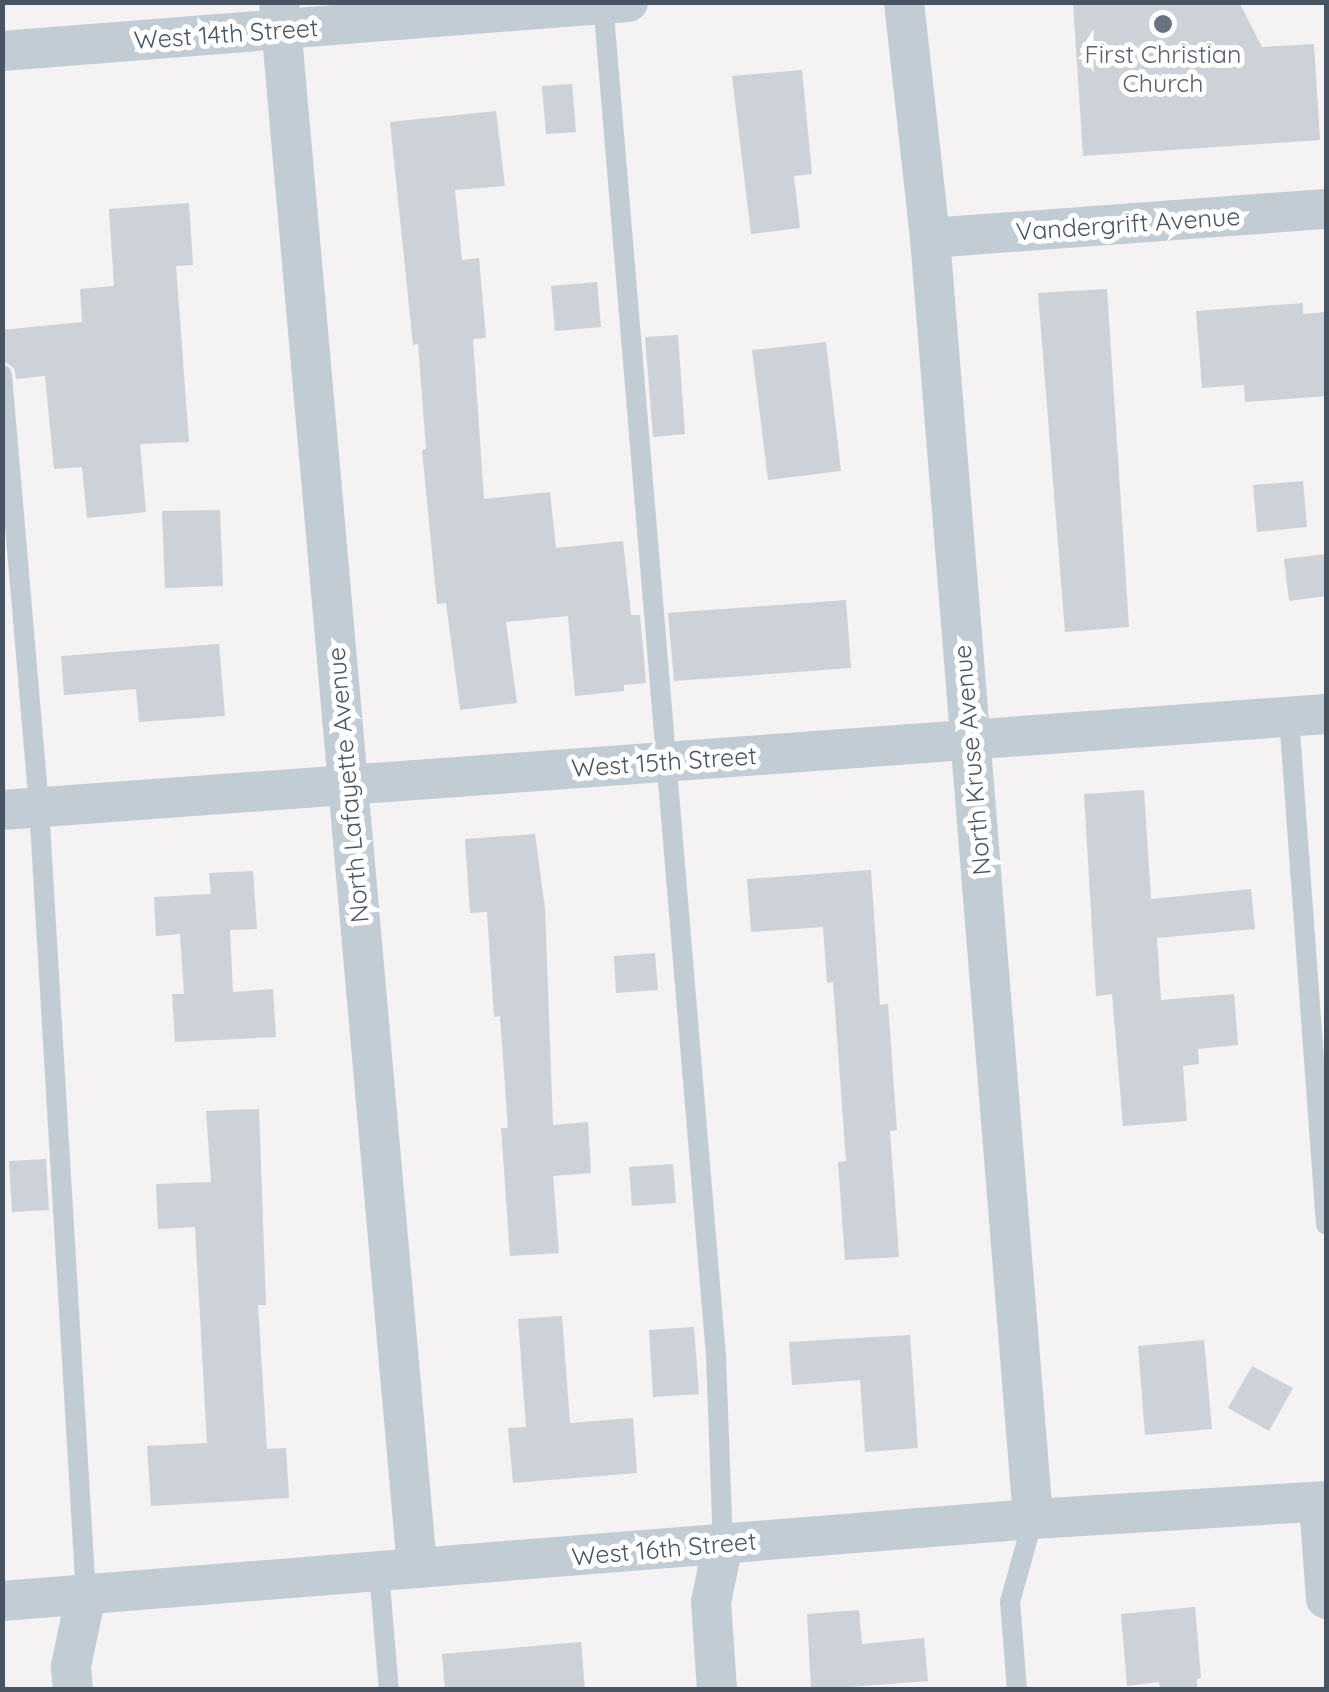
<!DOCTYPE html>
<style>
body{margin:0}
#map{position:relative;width:1329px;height:1692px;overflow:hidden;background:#f4f2f2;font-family:Quicksand,sans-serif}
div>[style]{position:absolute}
.building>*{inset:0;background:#cdd1d8}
.service>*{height:20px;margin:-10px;padding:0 10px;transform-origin:10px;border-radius:10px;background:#c2ccd4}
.minor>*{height:40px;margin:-20px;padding:0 20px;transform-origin:20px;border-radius:20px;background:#c2ccd4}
.dots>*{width:28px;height:28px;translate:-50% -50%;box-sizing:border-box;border:5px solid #fff;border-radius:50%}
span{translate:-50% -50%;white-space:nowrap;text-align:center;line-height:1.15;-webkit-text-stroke:10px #fff;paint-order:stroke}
.street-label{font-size:25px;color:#475562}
.worship-label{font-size:25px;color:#5b616d}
.frame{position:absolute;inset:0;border:5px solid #475562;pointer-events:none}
</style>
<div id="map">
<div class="building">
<i style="clip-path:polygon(1073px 2px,1239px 2px,1262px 47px,1314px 44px,1320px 140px,1083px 156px)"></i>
<i style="clip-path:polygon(802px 70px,812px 174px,794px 176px,800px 228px,751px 234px,732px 76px)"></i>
<i style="clip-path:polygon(572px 84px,576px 132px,546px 134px,542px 86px)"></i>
<i style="clip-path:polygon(496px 111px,505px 186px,455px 190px,462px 260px,479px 258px,486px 338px,473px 339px,484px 499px,550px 492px,556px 548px,623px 541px,631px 615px,640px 615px,646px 683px,624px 685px,624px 691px,575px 696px,568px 616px,506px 622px,517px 703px,460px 710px,446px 603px,437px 604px,422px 450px,426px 449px,418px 344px,413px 345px,390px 122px)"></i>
<i style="clip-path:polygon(189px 203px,193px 265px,176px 266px,189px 442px,140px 444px,146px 512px,87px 518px,82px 467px,54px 469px,45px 376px,16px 379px,14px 368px,5px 362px,2px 330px,82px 322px,80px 289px,114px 286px,109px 209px)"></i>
<i style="clip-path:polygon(597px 282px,601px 327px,555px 331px,551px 286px)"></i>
<i style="clip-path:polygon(1107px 289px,1129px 627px,1065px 632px,1038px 293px)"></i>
<i style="clip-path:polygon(1303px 303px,1303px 314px,1326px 312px,1326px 396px,1245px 402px,1244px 385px,1202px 388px,1196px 311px)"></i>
<i style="clip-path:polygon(678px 335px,685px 434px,653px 437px,645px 337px)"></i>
<i style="clip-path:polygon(826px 342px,841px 471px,768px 480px,752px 350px)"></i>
<i style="clip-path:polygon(1303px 481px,1307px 527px,1257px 532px,1253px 485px)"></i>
<i style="clip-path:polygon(220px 510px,223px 586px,165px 588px,162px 511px)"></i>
<i style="clip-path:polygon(1326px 554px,1326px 596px,1289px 601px,1284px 559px)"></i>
<i style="clip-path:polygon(846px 600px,851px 668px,674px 681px,668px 613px)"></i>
<i style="clip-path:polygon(219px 644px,225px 716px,139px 722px,136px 689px,64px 695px,61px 656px)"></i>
<i style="clip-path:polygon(1144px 790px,1151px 899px,1251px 889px,1255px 929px,1157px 938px,1161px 1000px,1234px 994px,1238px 1045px,1198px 1049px,1199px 1064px,1183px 1066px,1187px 1121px,1123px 1126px,1112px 994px,1096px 996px,1084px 794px)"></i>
<i style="clip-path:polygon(535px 834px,545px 908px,553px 1125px,588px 1122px,591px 1173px,553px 1176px,559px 1253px,510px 1256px,501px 1128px,508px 1128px,500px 1016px,494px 1017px,487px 912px,470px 913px,465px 839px)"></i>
<i style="clip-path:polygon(871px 870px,880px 1005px,888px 1004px,897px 1130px,890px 1131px,899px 1257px,845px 1260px,838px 1162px,846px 1161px,833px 982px,827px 983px,823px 927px,751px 932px,747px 879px)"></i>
<i style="clip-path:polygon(253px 871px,257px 929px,230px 930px,233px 992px,273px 989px,276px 1037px,175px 1042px,172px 994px,184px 994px,180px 934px,156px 936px,154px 897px,211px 894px,209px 873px)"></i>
<i style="clip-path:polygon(655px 953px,658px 990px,616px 993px,614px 956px)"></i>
<i style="clip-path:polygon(259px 1109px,266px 1305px,258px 1305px,267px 1449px,286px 1448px,289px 1498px,151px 1506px,147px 1446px,207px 1443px,195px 1227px,158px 1229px,156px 1184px,211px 1182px,206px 1111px)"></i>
<i style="clip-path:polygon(46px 1159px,49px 1210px,12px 1212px,9px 1161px)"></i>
<i style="clip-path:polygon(673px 1164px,676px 1203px,632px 1206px,629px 1167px)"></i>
<i style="clip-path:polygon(562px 1316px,570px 1423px,633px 1418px,637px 1473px,513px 1483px,508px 1428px,526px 1427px,518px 1319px)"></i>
<i style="clip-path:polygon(694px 1327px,699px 1394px,653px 1397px,649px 1330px)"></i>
<i style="clip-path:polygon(910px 1335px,918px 1448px,865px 1452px,860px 1380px,792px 1385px,789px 1342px)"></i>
<i style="clip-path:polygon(1204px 1340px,1212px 1429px,1145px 1435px,1138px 1346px)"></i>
<i style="clip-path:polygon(1252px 1366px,1293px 1388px,1269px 1431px,1228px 1408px)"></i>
<i style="clip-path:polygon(1195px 1607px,1201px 1678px,1197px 1679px,1197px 1690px,1160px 1690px,1159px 1682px,1127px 1686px,1121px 1614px)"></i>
<i style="clip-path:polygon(859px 1610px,862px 1644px,924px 1638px,928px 1681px,811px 1690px,807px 1614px)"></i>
<i style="clip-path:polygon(581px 1642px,585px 1690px,445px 1690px,442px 1654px)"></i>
</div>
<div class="service">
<i style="left:603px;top:2px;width:1359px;rotate:85.23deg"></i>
<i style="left:716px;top:1356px;width:188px;rotate:87.9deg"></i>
<i style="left:2px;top:375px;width:434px;rotate:85.1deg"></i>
<i style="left:39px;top:807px;width:789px;rotate:86.59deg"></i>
<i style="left:1289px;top:717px;width:509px;rotate:85.83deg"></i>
<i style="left:379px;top:1572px;width:118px;rotate:85.2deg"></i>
<i style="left:1017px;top:1690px;width:88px;rotate:-94.5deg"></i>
<i style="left:1010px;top:1602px;width:86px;rotate:-74.5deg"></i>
</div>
<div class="minor">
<i style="left:279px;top:2px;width:1572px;rotate:84.96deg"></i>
<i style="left:904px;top:2px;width:237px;rotate:83.7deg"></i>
<i style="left:930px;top:238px;width:1285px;rotate:85.4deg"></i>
<i style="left:2px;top:51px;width:628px;rotate:-4.48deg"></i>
<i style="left:930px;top:238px;width:397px;rotate:-4.2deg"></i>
<i style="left:2px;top:810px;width:1327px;rotate:-4.15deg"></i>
<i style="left:1319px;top:1502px;width:97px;rotate:85.9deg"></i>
<i style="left:2px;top:1601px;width:1034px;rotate:-4.55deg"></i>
<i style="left:1033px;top:1519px;width:294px;rotate:-3.5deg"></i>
<i style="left:73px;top:1690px;width:24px;rotate:-95deg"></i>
<i style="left:71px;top:1666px;width:73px;rotate:-78.1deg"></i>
<i style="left:717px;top:1690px;width:88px;rotate:-93.9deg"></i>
<i style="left:711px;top:1602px;width:59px;rotate:-78.3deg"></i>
</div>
<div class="dots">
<i style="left:1163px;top:24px;background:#6b7280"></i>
</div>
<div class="street-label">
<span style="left:226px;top:34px;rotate:-4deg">West 14th Street</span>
<span style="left:1128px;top:224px;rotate:-4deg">Vandergrift Avenue</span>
<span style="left:972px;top:760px;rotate:-95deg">North Kruse Avenue</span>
<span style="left:664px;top:762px;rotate:-4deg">West 15th Street</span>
<span style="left:348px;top:785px;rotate:-95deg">North Lafayette Avenue</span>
<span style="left:664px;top:1549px;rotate:-5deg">West 16th Street</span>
</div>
<div class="worship-label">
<span style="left:1163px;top:69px">First Christian<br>Church</span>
</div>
<div class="frame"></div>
</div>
